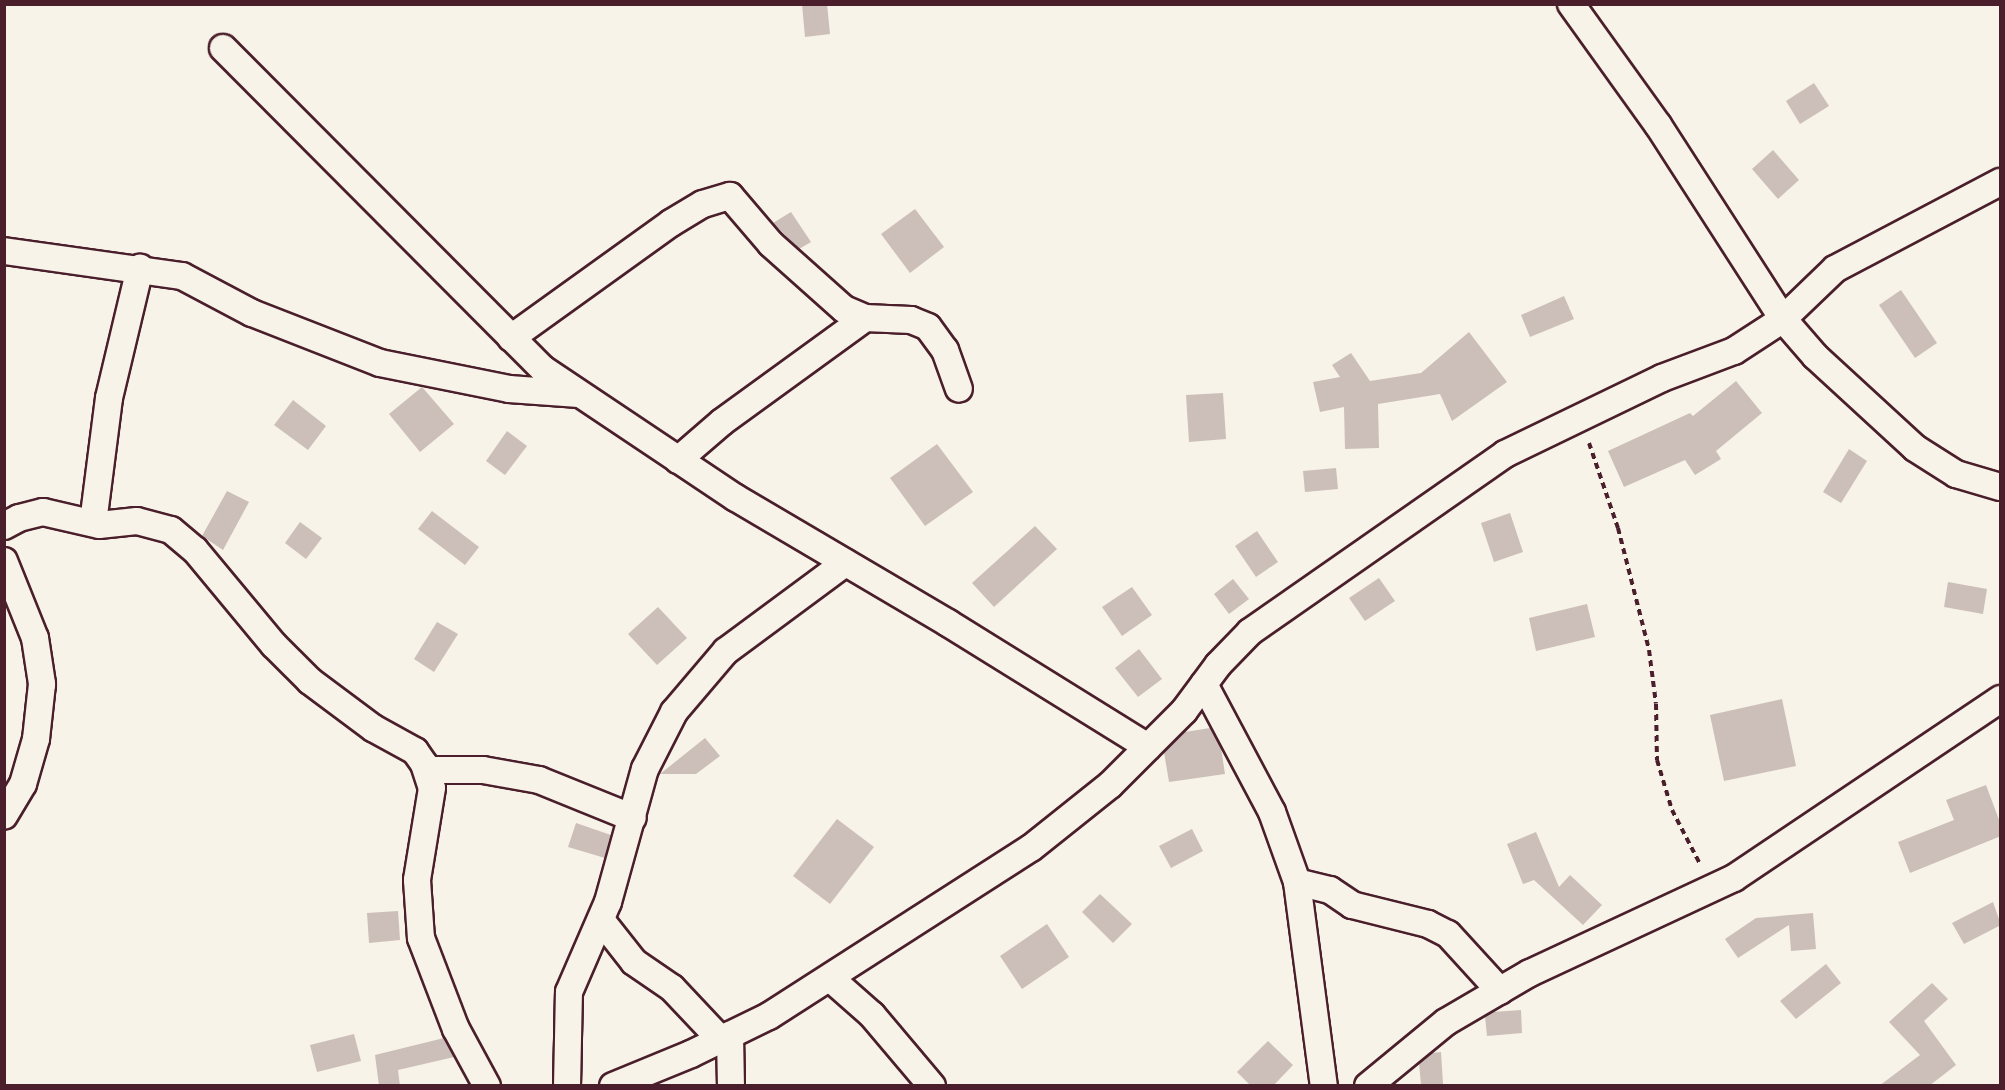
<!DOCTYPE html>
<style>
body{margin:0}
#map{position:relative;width:2005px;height:1090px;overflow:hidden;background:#f7f3e8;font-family:Sriracha,sans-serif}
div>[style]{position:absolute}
.building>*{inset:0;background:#ccbfb9}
.path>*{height:4px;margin-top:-2px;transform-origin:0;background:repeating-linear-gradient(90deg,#4a1f2b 0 6px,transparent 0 10.5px)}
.roads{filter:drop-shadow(2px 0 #4a1f2b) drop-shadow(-2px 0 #4a1f2b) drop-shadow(0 2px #4a1f2b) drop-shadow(0 -2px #4a1f2b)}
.minor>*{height:26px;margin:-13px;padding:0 13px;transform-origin:13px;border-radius:13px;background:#f7f3e8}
span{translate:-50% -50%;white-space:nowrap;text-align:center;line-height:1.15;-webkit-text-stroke:4.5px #f7f3e8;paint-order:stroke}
.frame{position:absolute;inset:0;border:6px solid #4a1f2b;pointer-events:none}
</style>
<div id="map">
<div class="building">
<i style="clip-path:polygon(802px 4px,827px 4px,830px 34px,805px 37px)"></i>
<i style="clip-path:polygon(1814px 83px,1829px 106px,1800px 124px,1786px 101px)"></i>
<i style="clip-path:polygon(1773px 150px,1799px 180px,1778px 199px,1752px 169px)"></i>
<i style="clip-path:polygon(915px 209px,944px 247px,910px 273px,881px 234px)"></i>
<i style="clip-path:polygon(791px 212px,811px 242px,799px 249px,773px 223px)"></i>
<i style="clip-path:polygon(1901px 290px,1937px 343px,1915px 358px,1879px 305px)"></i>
<i style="clip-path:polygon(1564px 296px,1574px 319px,1530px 337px,1521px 315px)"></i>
<i style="clip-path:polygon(1469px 332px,1507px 382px,1452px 421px,1440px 394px,1378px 404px,1379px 448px,1345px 449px,1344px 407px,1320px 412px,1313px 382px,1340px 377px,1332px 365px,1351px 353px,1370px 381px,1421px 373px)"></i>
<i style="clip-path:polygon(1736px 381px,1762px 413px,1716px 451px,1721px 459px,1695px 475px,1685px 460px,1624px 487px,1608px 451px,1690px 413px,1693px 416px)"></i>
<i style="clip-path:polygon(422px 387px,454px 424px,420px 452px,389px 414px)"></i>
<i style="clip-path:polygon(1223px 393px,1226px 439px,1189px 442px,1186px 395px)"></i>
<i style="clip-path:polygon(293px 400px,326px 426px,308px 450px,274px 425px)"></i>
<i style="clip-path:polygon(507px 431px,527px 446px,505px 475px,486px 461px)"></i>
<i style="clip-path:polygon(937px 444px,973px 492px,925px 526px,890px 478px)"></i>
<i style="clip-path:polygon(1849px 449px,1867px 461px,1841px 503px,1823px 492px)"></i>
<i style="clip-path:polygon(1336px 468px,1338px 489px,1305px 492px,1303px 471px)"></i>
<i style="clip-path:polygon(227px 491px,249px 502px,223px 550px,202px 536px)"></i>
<i style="clip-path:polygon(432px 511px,479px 547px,465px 565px,418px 529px)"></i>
<i style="clip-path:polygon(1510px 513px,1523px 552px,1494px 562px,1481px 523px)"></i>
<i style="clip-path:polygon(300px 522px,322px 538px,306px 559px,285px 543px)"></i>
<i style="clip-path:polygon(1035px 526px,1057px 549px,994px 607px,972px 583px)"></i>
<i style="clip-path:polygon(1257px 531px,1278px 562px,1256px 577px,1235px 546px)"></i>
<i style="clip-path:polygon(1379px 578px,1395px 601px,1365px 621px,1349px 598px)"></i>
<i style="clip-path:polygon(1233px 579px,1249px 599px,1229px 614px,1214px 594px)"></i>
<i style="clip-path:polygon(1948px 582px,1987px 589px,1983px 614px,1944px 607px)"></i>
<i style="clip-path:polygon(1132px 587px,1152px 615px,1122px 636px,1102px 607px)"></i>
<i style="clip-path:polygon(1587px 604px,1595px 637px,1536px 651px,1529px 618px)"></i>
<i style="clip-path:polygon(658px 607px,687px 638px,657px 665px,628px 634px)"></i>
<i style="clip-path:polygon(437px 622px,458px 634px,434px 672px,414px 659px)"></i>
<i style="clip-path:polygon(1139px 649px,1162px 679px,1138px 697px,1115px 668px)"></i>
<i style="clip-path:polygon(1782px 699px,1796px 766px,1724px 781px,1710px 715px)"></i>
<i style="clip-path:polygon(1210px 728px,1221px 748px,1225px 774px,1169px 782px,1164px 752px,1185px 732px)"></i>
<i style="clip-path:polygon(705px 738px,720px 756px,696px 774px,660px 774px)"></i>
<i style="clip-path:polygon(1986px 785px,2001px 825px,2001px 836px,1910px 873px,1898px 842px,1954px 820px,1946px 800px)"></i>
<i style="clip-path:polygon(837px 819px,874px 847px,830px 904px,793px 876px)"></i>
<i style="clip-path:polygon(576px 823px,611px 835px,605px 858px,568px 847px)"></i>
<i style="clip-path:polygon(1192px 829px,1203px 851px,1171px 868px,1159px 846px)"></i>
<i style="clip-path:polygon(1536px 832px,1559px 887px,1570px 875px,1602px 905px,1583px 925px,1534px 880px,1523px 884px,1507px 844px)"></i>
<i style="clip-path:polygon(1100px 894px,1132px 924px,1113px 943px,1082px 912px)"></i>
<i style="clip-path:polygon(1993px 902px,2001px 925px,1964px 944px,1952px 923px)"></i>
<i style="clip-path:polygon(398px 911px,400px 940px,369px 943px,367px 913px)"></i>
<i style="clip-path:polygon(1813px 913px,1816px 949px,1791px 951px,1789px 925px,1738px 958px,1725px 939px,1756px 918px)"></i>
<i style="clip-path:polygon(1047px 924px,1069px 957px,1022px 989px,1000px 956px)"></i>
<i style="clip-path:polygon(1826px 964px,1841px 983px,1796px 1019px,1780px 1001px)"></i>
<i style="clip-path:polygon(1932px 983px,1948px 999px,1924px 1021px,1956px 1065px,1929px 1086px,1879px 1086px,1920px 1055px,1889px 1022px)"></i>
<i style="clip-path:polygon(1521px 1010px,1522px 1033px,1487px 1036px,1485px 1016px,1493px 1012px)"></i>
<i style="clip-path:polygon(354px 1034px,361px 1061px,317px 1072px,310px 1045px)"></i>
<i style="clip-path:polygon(444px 1038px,454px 1057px,398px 1070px,400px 1086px,379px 1086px,375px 1055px)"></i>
<i style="clip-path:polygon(1268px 1041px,1293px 1065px,1273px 1086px,1251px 1086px,1237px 1072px)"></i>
<i style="clip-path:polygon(1441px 1052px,1443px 1084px,1421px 1085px,1419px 1063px,1432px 1053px)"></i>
</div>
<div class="path">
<i style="left:1589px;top:443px;width:90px;rotate:71.2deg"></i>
<i style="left:1618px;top:528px;width:126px;rotate:75.7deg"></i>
<i style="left:1649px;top:650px;width:54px;rotate:82.6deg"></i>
<i style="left:1656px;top:704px;width:56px;rotate:89deg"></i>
<i style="left:1657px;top:760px;width:52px;rotate:73.3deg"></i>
<i style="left:1672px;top:810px;width:61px;rotate:62.6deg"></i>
</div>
<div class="roads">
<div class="minor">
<i style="left:1571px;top:4px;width:149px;rotate:54.3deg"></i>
<i style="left:1658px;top:125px;width:231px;rotate:57.2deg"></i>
<i style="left:1783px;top:319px;width:49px;rotate:49.1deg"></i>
<i style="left:1815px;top:356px;width:136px;rotate:42.6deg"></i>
<i style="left:1915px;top:448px;width:49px;rotate:32.4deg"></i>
<i style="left:1956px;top:474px;width:46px;rotate:16.5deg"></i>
<i style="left:223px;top:48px;width:453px;rotate:45.1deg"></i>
<i style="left:543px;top:369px;width:232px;rotate:33.8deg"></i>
<i style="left:736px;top:498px;width:246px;rotate:30.5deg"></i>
<i style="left:948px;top:623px;width:235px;rotate:31.8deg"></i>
<i style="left:4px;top:251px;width:180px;rotate:8deg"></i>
<i style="left:182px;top:276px;width:79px;rotate:27.9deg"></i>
<i style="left:252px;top:313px;width:137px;rotate:21.3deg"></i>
<i style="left:380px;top:363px;width:132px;rotate:11.4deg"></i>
<i style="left:509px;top:389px;width:70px;rotate:4.1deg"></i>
<i style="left:511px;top:338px;width:197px;rotate:-35.7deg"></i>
<i style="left:671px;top:223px;width:37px;rotate:-31deg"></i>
<i style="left:703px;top:204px;width:28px;rotate:-17deg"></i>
<i style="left:730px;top:196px;width:63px;rotate:49.5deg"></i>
<i style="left:771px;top:244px;width:98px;rotate:41.7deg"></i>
<i style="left:844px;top:309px;width:23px;rotate:23deg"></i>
<i style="left:865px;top:318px;width:46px;rotate:2.5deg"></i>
<i style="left:911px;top:320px;width:18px;rotate:22deg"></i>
<i style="left:928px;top:327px;width:29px;rotate:54deg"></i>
<i style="left:945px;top:350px;width:41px;rotate:70.3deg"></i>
<i style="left:678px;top:460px;width:58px;rotate:-40.8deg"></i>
<i style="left:722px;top:422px;width:177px;rotate:-36deg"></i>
<i style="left:93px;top:523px;width:126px;rotate:-82.7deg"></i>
<i style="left:109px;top:398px;width:134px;rotate:-76.6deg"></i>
<i style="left:4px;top:526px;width:17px;rotate:-28deg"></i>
<i style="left:19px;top:518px;width:25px;rotate:-14deg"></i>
<i style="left:43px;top:512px;width:57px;rotate:13.1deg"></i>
<i style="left:99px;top:525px;width:38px;rotate:-6deg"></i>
<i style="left:137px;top:521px;width:35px;rotate:15deg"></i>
<i style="left:171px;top:530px;width:31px;rotate:40deg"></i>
<i style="left:195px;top:550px;width:124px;rotate:50.3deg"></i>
<i style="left:274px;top:645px;width:51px;rotate:45deg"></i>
<i style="left:310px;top:681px;width:79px;rotate:36.7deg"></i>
<i style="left:373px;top:728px;width:48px;rotate:28.7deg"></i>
<i style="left:415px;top:751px;width:16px;rotate:55deg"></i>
<i style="left:424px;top:764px;width:25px;rotate:72deg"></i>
<i style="left:432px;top:788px;width:93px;rotate:99.3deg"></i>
<i style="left:417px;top:880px;width:58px;rotate:86.1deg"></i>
<i style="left:421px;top:938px;width:97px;rotate:69deg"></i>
<i style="left:456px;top:1029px;width:65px;rotate:61.5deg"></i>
<i style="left:4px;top:561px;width:83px;rotate:68.1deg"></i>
<i style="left:35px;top:638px;width:47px;rotate:81.3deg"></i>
<i style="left:42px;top:684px;width:55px;rotate:96.2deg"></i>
<i style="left:36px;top:739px;width:47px;rotate:106.1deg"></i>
<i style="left:23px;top:784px;width:37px;rotate:121deg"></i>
<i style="left:1204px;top:684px;width:145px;rotate:62deg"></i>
<i style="left:1272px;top:812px;width:74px;rotate:70.3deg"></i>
<i style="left:1297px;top:882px;width:206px;rotate:82.5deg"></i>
<i style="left:428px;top:770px;width:55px"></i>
<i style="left:483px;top:770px;width:57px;rotate:10.1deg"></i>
<i style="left:539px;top:780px;width:101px;rotate:22deg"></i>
<i style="left:1297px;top:882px;width:34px;rotate:14deg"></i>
<i style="left:1330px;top:890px;width:27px;rotate:34deg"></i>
<i style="left:1352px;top:905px;width:78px;rotate:14deg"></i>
<i style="left:1428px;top:924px;width:22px;rotate:27deg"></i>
<i style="left:1448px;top:934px;width:77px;rotate:47.6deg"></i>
<i style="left:601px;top:920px;width:53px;rotate:51.8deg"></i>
<i style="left:634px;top:962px;width:46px;rotate:34.4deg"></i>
<i style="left:672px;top:988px;width:71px;rotate:46.7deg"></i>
<i style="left:830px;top:978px;width:56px;rotate:41.4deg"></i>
<i style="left:872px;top:1015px;width:93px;rotate:49.8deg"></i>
<i style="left:730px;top:1035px;width:51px;rotate:88.9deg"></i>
<i style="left:567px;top:1086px;width:94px;rotate:-88.8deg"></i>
<i style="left:569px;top:992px;width:98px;rotate:-66.6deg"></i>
<i style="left:608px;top:902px;width:138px;rotate:-74.5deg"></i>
<i style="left:645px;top:769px;width:64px;rotate:-63deg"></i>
<i style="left:674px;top:712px;width:80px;rotate:-49.6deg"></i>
<i style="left:726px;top:651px;width:148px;rotate:-36.5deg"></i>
<i style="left:613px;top:1086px;width:84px;rotate:-22.3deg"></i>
<i style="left:691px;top:1054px;width:87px;rotate:-26deg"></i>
<i style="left:769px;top:1016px;width:311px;rotate:-32.7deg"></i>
<i style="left:1031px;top:848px;width:101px;rotate:-38.6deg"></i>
<i style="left:1110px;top:785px;width:105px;rotate:-45deg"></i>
<i style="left:1184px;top:711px;width:57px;rotate:-53.5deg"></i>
<i style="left:1218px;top:665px;width:46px;rotate:-45.9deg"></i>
<i style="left:1250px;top:632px;width:311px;rotate:-34.9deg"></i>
<i style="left:1505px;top:454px;width:174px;rotate:-25.8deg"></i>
<i style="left:1662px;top:378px;width:77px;rotate:-20.6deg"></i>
<i style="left:1734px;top:351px;width:59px;rotate:-33.1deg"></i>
<i style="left:1783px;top:319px;width:72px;rotate:-43.9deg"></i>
<i style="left:1835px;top:269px;width:187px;rotate:-27.8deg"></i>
<i style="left:1368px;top:1086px;width:101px;rotate:-39.4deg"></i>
<i style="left:1446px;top:1022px;width:97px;rotate:-30.3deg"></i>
<i style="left:1530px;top:973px;width:225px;rotate:-25deg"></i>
<i style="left:1734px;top:878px;width:321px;rotate:-33.9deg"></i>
</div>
</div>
<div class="frame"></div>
</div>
